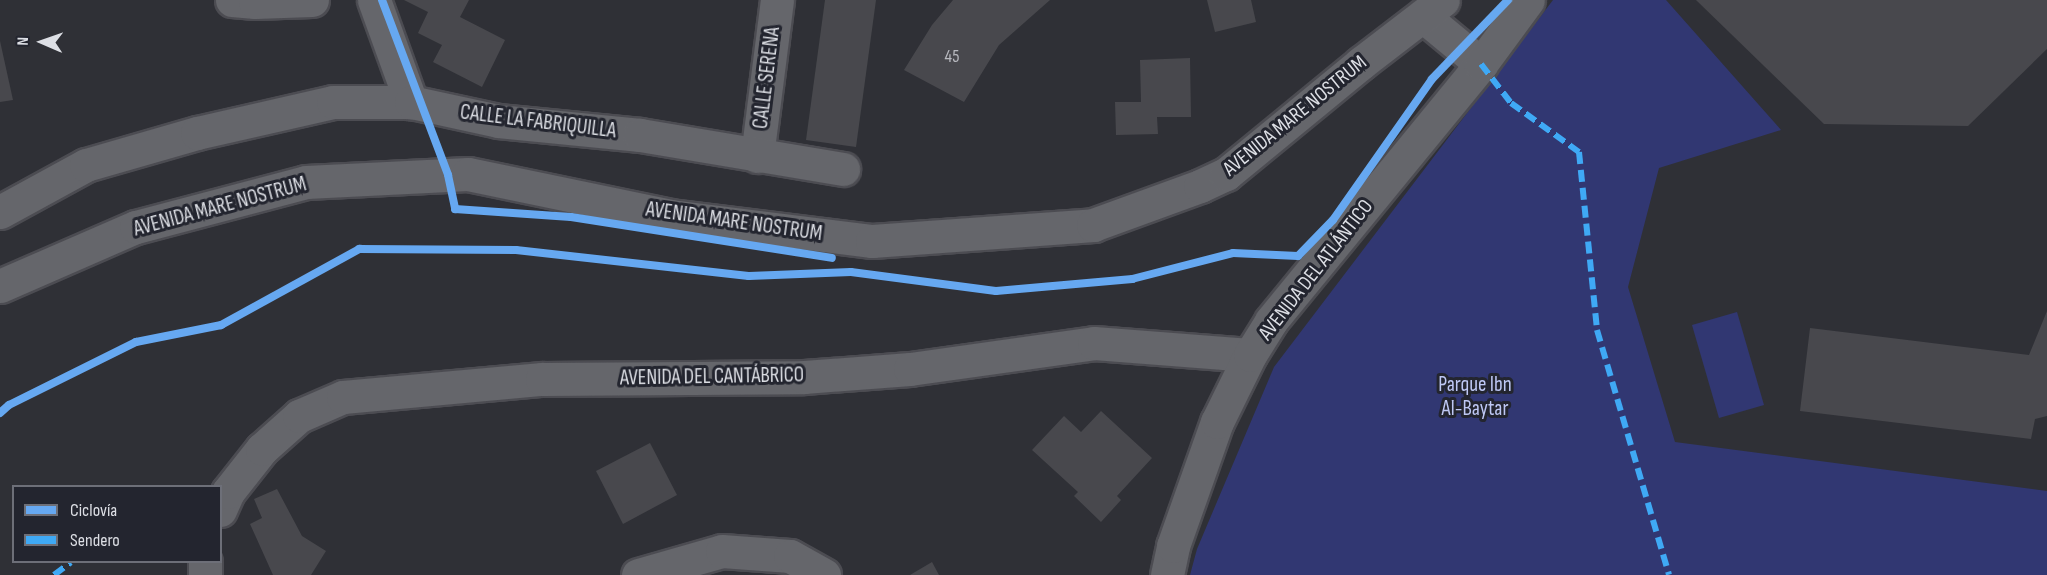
<!DOCTYPE html>
<meta charset="utf-8">
<style>
body{margin:0}
#map{position:relative;width:2047px;height:575px;overflow:hidden;background:#2f3036;font-family:"Sofia Sans Condensed",sans-serif}
div>[style]{position:absolute}
.green>*{inset:0;background:#313772}
.building>*{inset:0;background:#48484d}
.roads{filter:drop-shadow(2px 0 #4c4c52) drop-shadow(-2px 0 #4c4c52) drop-shadow(0 2px #4c4c52) drop-shadow(0 -2px #4c4c52)}
.minor>*{height:33px;margin:-16.5px;padding:0 16.5px;transform-origin:16.5px;border-radius:16.5px;background:#65666b}
.quiet>*{height:6px;margin-top:-3px;transform-origin:0;background:repeating-linear-gradient(90deg,#3fa9f5 0 12px,transparent 0 18px)}
.cycleway>*{height:8px;margin:-4px;padding:0 4px;transform-origin:4px;border-radius:4px;background:#66a8f1}
span{translate:-50% -50%;white-space:nowrap;text-align:center;line-height:1.15;-webkit-text-stroke:6px #23252f;paint-order:stroke}
.number-label{font-size:18px;color:#b8b9bf}
.number-label span{-webkit-text-stroke-width:0}
.street-label{font-size:21px;color:#dddfe5}
.park-label{font-size:21px;color:#bec8f4}
.legend{position:absolute;left:12px;top:485px;width:210px;height:78px;box-sizing:border-box;background:#23252f;border:2px solid #6d6f78;margin:0;padding:8px 10px;list-style:none;font-size:18px;color:#dddfe5}
.legend li{display:flex;align-items:center;gap:12px;height:30px}
.legend b{width:30px;border:2px solid #6d6f78}
.north{position:absolute;left:12px;top:12px;width:60px;height:60px;-webkit-text-stroke:4px #23252f;paint-order:stroke;rotate:272deg;font-size:16px;font-weight:700;line-height:24px;text-align:center;color:#dddfe5}
.north::after{content:'';display:block;margin:auto;width:21px;height:27px;background:#dddfe5;clip-path:polygon(50% 0,100% 100%,50% 72%,0 100%)}
</style>
<div id="map">
<div class="green">
<i style="clip-path:polygon(1553px 0,1666px 0,1781px 130px,1659px 168px,1628px 287px,1675px 442px,2047px 491px,2047px 575px,1190px 575px,1197px 549px,1274px 367px)"></i>
<i style="clip-path:polygon(1737px 312px,1764px 405px,1719px 418px,1692px 325px)"></i>
</div>
<div class="building">
<i style="clip-path:polygon(404px 0,469px 0,460px 17px,505px 40px,482px 87px,433px 62px,442px 45px,418px 33px,428px 12px)"></i>
<i style="clip-path:polygon(825px 0,876px 0,856px 147px,806px 140px)"></i>
<i style="clip-path:polygon(953px 0,1050px 0,999px 45px,964px 102px,904px 70px,932px 25px)"></i>
<i style="clip-path:polygon(1207px 0,1251px 0,1256px 22px,1215px 32px)"></i>
<i style="clip-path:polygon(1696px 0,2047px 0,2047px 49px,1968px 126px,1824px 124px)"></i>
<i style="clip-path:polygon(0 41px,13px 100px,0 102px)"></i>
<i style="clip-path:polygon(1190px 58px,1191px 117px,1157px 117px,1158px 134px,1116px 135px,1115px 102px,1141px 102px,1140px 60px)"></i>
<i style="clip-path:polygon(2047px 311px,2047px 416px,2035px 419px,2031px 439px,1800px 411px,1810px 328px,2029px 355px)"></i>
<i style="clip-path:polygon(1101px 411px,1152px 458px,1117px 496px,1121px 500px,1101px 522px,1074px 496px,1078px 492px,1032px 450px,1064px 416px,1081px 432px)"></i>
<i style="clip-path:polygon(650px 443px,677px 495px,623px 524px,596px 471px)"></i>
<i style="clip-path:polygon(277px 489px,302px 536px,326px 551px,311px 575px,273px 575px,250px 524px,262px 518px,254px 499px)"></i>
<i style="clip-path:polygon(932px 562px,939px 575px,910px 575px)"></i>
</div>
<div class="roads">
<div class="minor">
<i style="left:232px;top:0;width:23px;rotate:5deg"></i>
<i style="left:255px;top:2px;width:57px;rotate:-2deg"></i>
<i style="left:374px;top:0;width:109px;rotate:70.1deg"></i>
<i style="left:1423px;top:16px;width:75px;rotate:39.6deg"></i>
<i style="left:757px;top:156px;width:157px;rotate:-82.7deg"></i>
<i style="left:0;top:212px;width:98px;rotate:-28.7deg"></i>
<i style="left:86px;top:165px;width:116px;rotate:-16.1deg"></i>
<i style="left:197px;top:133px;width:139px;rotate:-12.8deg"></i>
<i style="left:333px;top:102px;width:78px"></i>
<i style="left:411px;top:102px;width:89px;rotate:12.3deg"></i>
<i style="left:498px;top:121px;width:143px;rotate:5.6deg"></i>
<i style="left:640px;top:135px;width:206px;rotate:9.5deg"></i>
<i style="left:0;top:286px;width:148px;rotate:-23.5deg"></i>
<i style="left:136px;top:227px;width:176px;rotate:-14.8deg"></i>
<i style="left:306px;top:182px;width:162px;rotate:-2.8deg"></i>
<i style="left:468px;top:174px;width:207px;rotate:11.7deg"></i>
<i style="left:671px;top:216px;width:203px;rotate:7.1deg"></i>
<i style="left:872px;top:241px;width:222px;rotate:-4.1deg"></i>
<i style="left:1093px;top:225px;width:114px;rotate:-20deg"></i>
<i style="left:1200px;top:186px;width:29px;rotate:-25deg"></i>
<i style="left:1226px;top:174px;width:175px;rotate:-39.4deg"></i>
<i style="left:1361px;top:63px;width:103px;rotate:-37.5deg"></i>
<i style="left:220px;top:510px;width:20px;rotate:-66deg"></i>
<i style="left:228px;top:492px;width:55px;rotate:-51.7deg"></i>
<i style="left:262px;top:449px;width:50px;rotate:-41.7deg"></i>
<i style="left:299px;top:416px;width:48px;rotate:-23.4deg"></i>
<i style="left:343px;top:397px;width:200px;rotate:-5.2deg"></i>
<i style="left:542px;top:379px;width:262px;rotate:-0.4deg"></i>
<i style="left:804px;top:377px;width:106px;rotate:-4.3deg"></i>
<i style="left:910px;top:369px;width:186px;rotate:-8deg"></i>
<i style="left:1094px;top:343px;width:156px;rotate:4.4deg"></i>
<i style="left:205px;top:562px;width:13px;rotate:90deg"></i>
<i style="left:638px;top:575px;width:87px;rotate:-15.9deg"></i>
<i style="left:722px;top:551px;width:68px;rotate:4.2deg"></i>
<i style="left:790px;top:556px;width:39px;rotate:29deg"></i>
<i style="left:1167px;top:575px;width:30px;rotate:-78deg"></i>
<i style="left:1173px;top:546px;width:132px;rotate:-70.5deg"></i>
<i style="left:1217px;top:422px;width:75px;rotate:-63.8deg"></i>
<i style="left:1250px;top:355px;width:40px;rotate:-58deg"></i>
<i style="left:1271px;top:321px;width:332px;rotate:-50.7deg"></i>
<i style="left:1481px;top:64px;width:79px;rotate:-53.7deg"></i>
</div>
</div>
<div class="quiet">
<i style="left:1481px;top:64px;width:49px;rotate:52.4deg"></i>
<i style="left:1511px;top:103px;width:84px;rotate:35.8deg"></i>
<i style="left:1579px;top:152px;width:179px;rotate:84.2deg"></i>
<i style="left:1597px;top:330px;width:255px;rotate:73.6deg"></i>
<i style="left:54px;top:575px;width:21px;rotate:-37deg"></i>
</div>
<div class="cycleway">
<i style="left:382px;top:0;width:187px;rotate:69.3deg"></i>
<i style="left:448px;top:175px;width:35px;rotate:78deg"></i>
<i style="left:455px;top:209px;width:116px;rotate:3.9deg"></i>
<i style="left:571px;top:217px;width:264px;rotate:8.9deg"></i>
<i style="left:0;top:413px;width:12px;rotate:-42deg"></i>
<i style="left:9px;top:405px;width:142px;rotate:-26.4deg"></i>
<i style="left:136px;top:342px;width:87px;rotate:-11.3deg"></i>
<i style="left:221px;top:325px;width:158px;rotate:-28.8deg"></i>
<i style="left:359px;top:249px;width:157px;rotate:0.4deg"></i>
<i style="left:516px;top:250px;width:234px;rotate:6.4deg"></i>
<i style="left:749px;top:276px;width:102px;rotate:-2.2deg"></i>
<i style="left:851px;top:272px;width:146px;rotate:7.5deg"></i>
<i style="left:996px;top:291px;width:137px;rotate:-5deg"></i>
<i style="left:1132px;top:279px;width:104px;rotate:-14.4deg"></i>
<i style="left:1233px;top:253px;width:65px;rotate:2.6deg"></i>
<i style="left:1298px;top:256px;width:50px;rotate:-45.8deg"></i>
<i style="left:1333px;top:220px;width:172px;rotate:-54.9deg"></i>
<i style="left:1432px;top:79px;width:110px;rotate:-46.1deg"></i>
</div>
<div class="number-label">
<span style="left:952px;top:57px">45</span>
</div>
<div class="street-label">
<span style="left:767px;top:78px;rotate:-83deg">CALLE SERENA</span>
<span style="left:1295px;top:116px;rotate:-39deg">AVENIDA MARE NOSTRUM</span>
<span style="left:538px;top:122px;rotate:7deg">CALLE LA FABRIQUILLA</span>
<span style="left:220px;top:207px;rotate:-15deg">AVENIDA MARE NOSTRUM</span>
<span style="left:734px;top:222px;rotate:8deg">AVENIDA MARE NOSTRUM</span>
<span style="left:1316px;top:270px;rotate:-52deg">AVENIDA DEL ATLÁNTICO</span>
<span style="left:712px;top:377px;rotate:-1deg">AVENIDA DEL CANTÁBRICO</span>
</div>
<div class="park-label">
<span style="left:1475px;top:397px">Parque Ibn<br>Al-Baytar</span>
</div>
<ul class="legend">
<li><b style="height:8px;background:#66a8f1"></b>Ciclovía</li>
<li><b style="height:8px;background:#3fa9f5"></b>Sendero</li>
</ul>
<div class="north">N</div>
</div>
